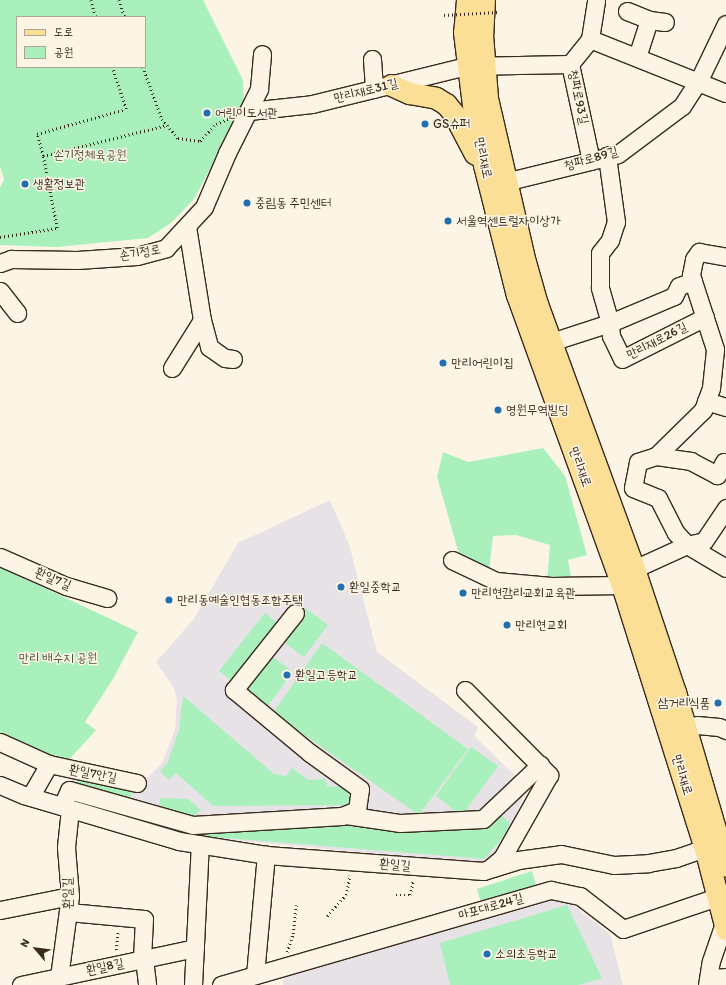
<!DOCTYPE html>
<meta charset="utf-8">
<style>
body{margin:0}
#map{position:relative;width:726px;height:985px;overflow:hidden;background:#fcf5e5;font-family:Itim,"Poor Story",sans-serif}
div>[style]{position:absolute}
.built>*{inset:0;background:#e6e2e6}
.green>*{inset:0;background:#a9f0bc}
.path>*{height:2.5px;margin-top:-1.25px;transform-origin:0;background:repeating-linear-gradient(90deg,#3b2a1e 0 1px,transparent 0 4px)}
.roads{filter:drop-shadow(1px 0 #3b2a1e) drop-shadow(-1px 0 #3b2a1e) drop-shadow(0 1px #3b2a1e) drop-shadow(0 -1px #3b2a1e)}
.minor>*{height:17px;margin:-8.5px;padding:0 8.5px;transform-origin:8.5px;border-radius:8.5px;background:#fcf5e5}
.major>*{height:21px;margin:-10.5px;padding:0 10.5px;transform-origin:10.5px;border-radius:10.5px;background:#fbdf96}
.path-bridge>*{height:2.5px;margin-top:-1.25px;transform-origin:0;background:repeating-linear-gradient(90deg,#3b2a1e 0 1px,transparent 0 4px)}
.dots>*{width:11px;height:11px;translate:-50% -50%;box-sizing:border-box;border:2px solid #fcf5e5;border-radius:50%}
span{translate:-50% -50%;white-space:nowrap;text-align:center;line-height:1.15;-webkit-text-stroke:3px #fcf5e5;paint-order:stroke}
.street-label{font-size:13px;color:#3b2a1e}
.poi-label{font-size:13px;color:#3b2a1e}
.left{translate:0 -50%;text-align:left}
.right{translate:-100% -50%;text-align:right}
.park-label{font-size:13px;color:#51523e}
.legend{position:absolute;left:16px;top:16px;width:130px;height:52px;box-sizing:border-box;background:#fcf5e5;border:1px solid #afa495;margin:0;padding:5px 7px;list-style:none;font-size:12px;color:#3b2a1e}
.legend li{display:flex;align-items:center;gap:8px;height:20px}
.legend b{width:20px;border:1px solid #afa495}
.north{position:absolute;left:16px;top:929px;width:40px;height:40px;-webkit-text-stroke:3px #fcf5e5;paint-order:stroke;rotate:298deg;font-size:11px;font-weight:700;line-height:16px;text-align:center;color:#3b2a1e}
.north::after{content:'';display:block;margin:auto;width:14px;height:18px;background:#3b2a1e;clip-path:polygon(50% 0,100% 100%,50% 72%,0 100%)}
</style>
<div id="map">
<div class="built">
<i style="clip-path:polygon(330px 500px,349px 544px,377px 652px,478px 727px,474px 736px,527px 787px,508px 835px,485px 864px,179px 835px,59px 795px,66px 782px,77px 774px,138px 787px,162px 763px,175px 730px,177px 700px,174px 688px,156px 662px,193px 620px,238px 543px)"></i>
<i style="clip-path:polygon(563px 898px,610px 934px,623px 985px,283px 985px,284px 974px)"></i>
</div>
<div class="green">
<i style="clip-path:polygon(evenodd,0 0,203px 0,243px 80px,244px 106px,194px 199px,171px 223px,148px 238px,57px 247px,0 245px,0 188px,4px 179px,0 166px,0 0,17px 17px,145px 17px,145px 67px,17px 67px,17px 17px)"></i>
<i style="clip-path:polygon(543px 448px,565px 476px,587px 555px,568px 560px,572px 581px,547px 582px,550px 545px,516px 535px,493px 536px,489px 572px,459px 554px,437px 477px,443px 452px,468px 462px)"></i>
<i style="clip-path:polygon(0 567px,138px 632px,113px 679px,85px 722px,96px 730px,66px 763px,0 734px)"></i>
<i style="clip-path:polygon(305px 608px,328px 625px,304px 657px,281px 640px)"></i>
<i style="clip-path:polygon(265px 613px,278px 624px,233px 682px,219px 671px)"></i>
<i style="clip-path:polygon(322px 643px,468px 749px,419px 815px,273px 713px)"></i>
<i style="clip-path:polygon(269px 654px,293px 672px,266px 708px,242px 690px)"></i>
<i style="clip-path:polygon(183px 696px,274px 774px,286px 776px,292px 768px,308px 780px,326px 779px,327px 787px,348px 786px,350px 805px,213px 806px,176px 773px,169px 780px,160px 771px,167px 764px,179px 730px)"></i>
<i style="clip-path:polygon(471px 747px,498px 766px,462px 816px,436px 796px)"></i>
<i style="clip-path:polygon(79px 777px,134px 789px,128px 801px,74px 784px)"></i>
<i style="clip-path:polygon(161px 798px,188px 799px,201px 810px,189px 819px,157px 810px)"></i>
<i style="clip-path:polygon(92px 805px,144px 816px,380px 827px,453px 830px,483px 823px,498px 813px,510px 823px,505px 835px,484px 859px,202px 836px,179px 832px)"></i>
<i style="clip-path:polygon(532px 871px,537px 888px,482px 906px,477px 889px)"></i>
<i style="clip-path:polygon(567px 905px,602px 978px,579px 985px,450px 985px,440px 943px)"></i>
</div>
<div class="path">
<i style="left:91px;top:0;width:18px;rotate:74deg"></i>
<i style="left:119px;top:0;width:18px;rotate:71deg"></i>
<i style="left:143px;top:67px;width:55px;rotate:69.9deg"></i>
<i style="left:162px;top:119px;width:25px;rotate:50deg"></i>
<i style="left:178px;top:138px;width:22px;rotate:8deg"></i>
<i style="left:200px;top:141px;width:23px;rotate:-47deg"></i>
<i style="left:216px;top:124px;width:13px;rotate:-23deg"></i>
<i style="left:43px;top:156px;width:23px;rotate:-105deg"></i>
<i style="left:37px;top:134px;width:92px;rotate:-15.7deg"></i>
<i style="left:126px;top:109px;width:44px;rotate:-108.4deg"></i>
<i style="left:0;top:237px;width:58px;rotate:-9deg"></i>
<i style="left:57px;top:228px;width:73px;rotate:-101deg"></i>
<i style="left:43px;top:156px;width:128px;rotate:-14deg"></i>
<i style="left:396px;top:895px;width:14px"></i>
<i style="left:410px;top:895px;width:14px;rotate:-78deg"></i>
<i style="left:327px;top:916px;width:28px;rotate:-48deg"></i>
<i style="left:346px;top:895px;width:20px;rotate:-79deg"></i>
<i style="left:116px;top:950px;width:19px;rotate:-84deg"></i>
<i style="left:287px;top:952px;width:19px;rotate:-72deg"></i>
<i style="left:293px;top:934px;width:29px;rotate:-84deg"></i>
</div>
<div class="roads">
<div class="minor">
<i style="left:627px;top:11px;width:24px;rotate:22deg"></i>
<i style="left:649px;top:20px;width:39px;rotate:108deg"></i>
<i style="left:649px;top:20px;width:16px;rotate:7deg"></i>
<i style="left:590px;top:39px;width:146px;rotate:21.7deg"></i>
<i style="left:372px;top:59px;width:30px;rotate:86deg"></i>
<i style="left:249px;top:111px;width:63px;rotate:-6.3deg"></i>
<i style="left:312px;top:104px;width:160px;rotate:-13.8deg"></i>
<i style="left:467px;top:66px;width:103px;rotate:-1.1deg"></i>
<i style="left:591px;top:161px;width:99px;rotate:-102.2deg"></i>
<i style="left:570px;top:64px;width:32px;rotate:-51deg"></i>
<i style="left:590px;top:39px;width:39px;rotate:-81deg"></i>
<i style="left:505px;top:182px;width:116px;rotate:-13.9deg"></i>
<i style="left:618px;top:154px;width:80px;rotate:-36.9deg"></i>
<i style="left:682px;top:106px;width:31px;rotate:-57deg"></i>
<i style="left:699px;top:80px;width:62px;rotate:-64.3deg"></i>
<i style="left:0;top:263px;width:12px;rotate:-20deg"></i>
<i style="left:11px;top:259px;width:66px;rotate:0.9deg"></i>
<i style="left:77px;top:260px;width:60px;rotate:-3.8deg"></i>
<i style="left:137px;top:256px;width:30px;rotate:-15deg"></i>
<i style="left:166px;top:248px;width:56px;rotate:-47.2deg"></i>
<i style="left:204px;top:207px;width:59px;rotate:-66.9deg"></i>
<i style="left:227px;top:153px;width:72px;rotate:-63.4deg"></i>
<i style="left:259px;top:89px;width:35px;rotate:-85deg"></i>
<i style="left:693px;top:281px;width:15px;rotate:160deg"></i>
<i style="left:679px;top:286px;width:11px;rotate:117deg"></i>
<i style="left:674px;top:296px;width:69px;rotate:157.1deg"></i>
<i style="left:610px;top:323px;width:13px;rotate:86deg"></i>
<i style="left:611px;top:336px;width:25px;rotate:64deg"></i>
<i style="left:622px;top:359px;width:93px;rotate:-26.8deg"></i>
<i style="left:0;top:291px;width:28px;rotate:52deg"></i>
<i style="left:202px;top:320px;width:28px;rotate:75deg"></i>
<i style="left:209px;top:347px;width:19px;rotate:35deg"></i>
<i style="left:225px;top:358px;width:8px;rotate:7deg"></i>
<i style="left:551px;top:342px;width:62px;rotate:-17.9deg"></i>
<i style="left:610px;top:323px;width:37px;rotate:-106deg"></i>
<i style="left:600px;top:287px;width:34px;rotate:-90deg"></i>
<i style="left:600px;top:253px;width:16px;rotate:-52deg"></i>
<i style="left:610px;top:240px;width:19px;rotate:-72deg"></i>
<i style="left:616px;top:222px;width:67px;rotate:-97.8deg"></i>
<i style="left:172px;top:368px;width:57px;rotate:-58deg"></i>
<i style="left:202px;top:320px;width:95px;rotate:-99.1deg"></i>
<i style="left:706px;top:401px;width:21px;rotate:17deg"></i>
<i style="left:656px;top:456px;width:66px;rotate:-44.4deg"></i>
<i style="left:703px;top:410px;width:23px;rotate:-70deg"></i>
<i style="left:711px;top:388px;width:39px;rotate:-84deg"></i>
<i style="left:715px;top:349px;width:78px;rotate:-108deg"></i>
<i style="left:691px;top:275px;width:16px;rotate:-79deg"></i>
<i style="left:694px;top:259px;width:9px;rotate:-54deg"></i>
<i style="left:699px;top:252px;width:27px;rotate:10deg"></i>
<i style="left:726px;top:463px;width:2px;rotate:-153deg"></i>
<i style="left:724px;top:462px;width:15px;rotate:118deg"></i>
<i style="left:717px;top:475px;width:30px;rotate:-152deg"></i>
<i style="left:691px;top:461px;width:35px;rotate:-172deg"></i>
<i style="left:656px;top:456px;width:19px;rotate:162deg"></i>
<i style="left:638px;top:462px;width:26px;rotate:101deg"></i>
<i style="left:633px;top:488px;width:27px;rotate:22deg"></i>
<i style="left:658px;top:498px;width:39px;rotate:63deg"></i>
<i style="left:676px;top:533px;width:16px;rotate:47deg"></i>
<i style="left:687px;top:545px;width:45px;rotate:30.5deg"></i>
<i style="left:0;top:557px;width:72px;rotate:23.7deg"></i>
<i style="left:66px;top:586px;width:43px;rotate:16.3deg"></i>
<i style="left:452px;top:560px;width:49px;rotate:25.5deg"></i>
<i style="left:496px;top:581px;width:55px;rotate:5.2deg"></i>
<i style="left:551px;top:586px;width:71px;rotate:-0.8deg"></i>
<i style="left:634px;top:569px;width:58px;rotate:-24.4deg"></i>
<i style="left:687px;top:545px;width:17px;rotate:-13deg"></i>
<i style="left:704px;top:541px;width:40px;rotate:-56deg"></i>
<i style="left:465px;top:690px;width:120px;rotate:45.3deg"></i>
<i style="left:549px;top:775px;width:95px;rotate:119.5deg"></i>
<i style="left:502px;top:858px;width:16px;rotate:140deg"></i>
<i style="left:674px;top:733px;width:24px;rotate:-19deg"></i>
<i style="left:697px;top:725px;width:22px;rotate:5deg"></i>
<i style="left:719px;top:727px;width:8px;rotate:23deg"></i>
<i style="left:0;top:742px;width:54px;rotate:24.2deg"></i>
<i style="left:49px;top:764px;width:38px;rotate:120deg"></i>
<i style="left:49px;top:764px;width:90px;rotate:12.2deg"></i>
<i style="left:0;top:785px;width:26px;rotate:23deg"></i>
<i style="left:24px;top:795px;width:162px;rotate:16.5deg"></i>
<i style="left:179px;top:841px;width:88px;rotate:9.1deg"></i>
<i style="left:266px;top:855px;width:218px;rotate:4.2deg"></i>
<i style="left:483px;top:871px;width:37px;rotate:-17deg"></i>
<i style="left:518px;top:860px;width:43px;rotate:-7.9deg"></i>
<i style="left:561px;top:854px;width:54px;rotate:11.7deg"></i>
<i style="left:614px;top:865px;width:34px;rotate:-3deg"></i>
<i style="left:648px;top:863px;width:28px;rotate:-10deg"></i>
<i style="left:676px;top:858px;width:43px;rotate:-18.9deg"></i>
<i style="left:62px;top:806px;width:17px;rotate:-66deg"></i>
<i style="left:69px;top:790px;width:129px;rotate:15.8deg"></i>
<i style="left:193px;top:825px;width:149px;rotate:-3.5deg"></i>
<i style="left:342px;top:816px;width:16px;rotate:-22deg"></i>
<i style="left:357px;top:810px;width:21px;rotate:-82deg"></i>
<i style="left:360px;top:789px;width:62px;rotate:-144.2deg"></i>
<i style="left:310px;top:753px;width:99px;rotate:-140.3deg"></i>
<i style="left:234px;top:690px;width:98px;rotate:-51.6deg"></i>
<i style="left:346px;top:815px;width:55px;rotate:8.4deg"></i>
<i style="left:400px;top:823px;width:83px;rotate:-2.8deg"></i>
<i style="left:483px;top:819px;width:79px;rotate:-43.5deg"></i>
<i style="left:0;top:910px;width:71px;rotate:-11.3deg"></i>
<i style="left:69px;top:912px;width:75px;rotate:5.3deg"></i>
<i style="left:144px;top:919px;width:40px;rotate:92.9deg"></i>
<i style="left:144px;top:959px;width:26px;rotate:83deg"></i>
<i style="left:255px;top:975px;width:121px;rotate:-84.8deg"></i>
<i style="left:59px;top:977px;width:82px;rotate:-82.3deg"></i>
<i style="left:70px;top:896px;width:49px;rotate:-94.7deg"></i>
<i style="left:66px;top:847px;width:38px;rotate:-84deg"></i>
<i style="left:21px;top:985px;width:178px;rotate:-12deg"></i>
<i style="left:193px;top:985px;width:141px;rotate:-87.2deg"></i>
<i style="left:221px;top:985px;width:343px;rotate:-16.1deg"></i>
<i style="left:551px;top:890px;width:30px;rotate:12deg"></i>
<i style="left:580px;top:896px;width:54px;rotate:37.5deg"></i>
<i style="left:623px;top:929px;width:99px;rotate:-18.8deg"></i>
<i style="left:707px;top:985px;width:24px;rotate:-81deg"></i>
<i style="left:711px;top:961px;width:40px;rotate:-71.1deg"></i>
<i style="left:716px;top:985px;width:8px;rotate:-67deg"></i>
<i style="left:719px;top:978px;width:7px;rotate:-8deg"></i>
</div>
<div class="major">
<i style="left:467px;top:0;width:32px;rotate:95deg"></i>
<i style="left:464px;top:32px;width:83px;rotate:83deg"></i>
<i style="left:474px;top:114px;width:52px;rotate:78.9deg"></i>
<i style="left:484px;top:165px;width:134px;rotate:75.8deg"></i>
<i style="left:517px;top:295px;width:308px;rotate:70.1deg"></i>
<i style="left:622px;top:585px;width:276px;rotate:72.5deg"></i>
<i style="left:705px;top:848px;width:84px;rotate:75.5deg"></i>
<i style="left:484px;top:0;width:34px;rotate:93deg"></i>
<i style="left:482px;top:34px;width:64px;rotate:85.5deg"></i>
<i style="left:487px;top:98px;width:168px;rotate:77deg"></i>
<i style="left:525px;top:262px;width:44px;rotate:74.1deg"></i>
<i style="left:537px;top:304px;width:282px;rotate:69.9deg"></i>
<i style="left:634px;top:569px;width:130px;rotate:71.6deg"></i>
<i style="left:675px;top:692px;width:181px;rotate:73.7deg"></i>
<i style="left:391px;top:85px;width:20px;rotate:24deg"></i>
<i style="left:409px;top:93px;width:27px;rotate:10deg"></i>
<i style="left:436px;top:98px;width:12px;rotate:31deg"></i>
<i style="left:446px;top:104px;width:13px;rotate:51deg"></i>
<i style="left:454px;top:114px;width:45px;rotate:62.3deg"></i>
</div>
</div>
<div class="path-bridge">
<i style="left:444px;top:15px;width:54px;rotate:-3.2deg"></i>
</div>
<div class="dots">
<i style="left:207px;top:113px;background:#1f6fb2"></i>
<i style="left:425px;top:124px;background:#1f6fb2"></i>
<i style="left:25px;top:184px;background:#1f6fb2"></i>
<i style="left:247px;top:203px;background:#1f6fb2"></i>
<i style="left:448px;top:221px;background:#1f6fb2"></i>
<i style="left:443px;top:363px;background:#1f6fb2"></i>
<i style="left:498px;top:410px;background:#1f6fb2"></i>
<i style="left:341px;top:587px;background:#1f6fb2"></i>
<i style="left:463px;top:593px;background:#1f6fb2"></i>
<i style="left:169px;top:600px;background:#1f6fb2"></i>
<i style="left:507px;top:625px;background:#1f6fb2"></i>
<i style="left:287px;top:675px;background:#1f6fb2"></i>
<i style="left:718px;top:703px;background:#1f6fb2"></i>
<i style="left:487px;top:954px;background:#1f6fb2"></i>
</div>
<div class="street-label">
<span style="left:366px;top:91px;rotate:-14deg">만리재로31길</span>
<span style="left:578px;top:97px;rotate:78deg">청파로93길</span>
<span style="left:483px;top:158px;rotate:78deg">만리재로</span>
<span style="left:591px;top:159px;rotate:-16deg">청파로89길</span>
<span style="left:140px;top:253px;rotate:-10deg">손기정로</span>
<span style="left:657px;top:341px;rotate:-27deg">만리재로26길</span>
<span style="left:580px;top:467px;rotate:70deg">만리재로</span>
<span style="left:53px;top:579px;rotate:23deg">환일7길</span>
<span style="left:93px;top:774px;rotate:11deg">환일7안길</span>
<span style="left:682px;top:775px;rotate:73deg">만리재로</span>
<span style="left:395px;top:865px;rotate:5deg">환일길</span>
<span style="left:68px;top:893px;rotate:-91deg">환일길</span>
<span style="left:491px;top:907px;rotate:-16deg">마포대로24길</span>
<span style="left:105px;top:967px;rotate:-12deg">환일8길</span>
</div>
<div class="poi-label">
<span class="left" style="left:215px;top:113px">어린이도서관</span>
<span class="left" style="left:433px;top:124px">GS슈퍼</span>
<span class="left" style="left:33px;top:184px">생활정보관</span>
<span class="left" style="left:255px;top:203px">중림동 주민센터</span>
<span class="left" style="left:456px;top:221px">서울역센트럴자이상가</span>
<span class="left" style="left:451px;top:363px">만리어린이집</span>
<span class="left" style="left:506px;top:410px">영원무역빌딩</span>
<span class="left" style="left:349px;top:587px">환일중학교</span>
<span class="left" style="left:471px;top:593px">만리현감리교회교육관</span>
<span class="left" style="left:177px;top:600px">만리동예술인협동조합주택</span>
<span class="left" style="left:515px;top:625px">만리현교회</span>
<span class="left" style="left:295px;top:675px">환일고등학교</span>
<span class="right" style="left:710px;top:703px">삼거리식품</span>
<span class="left" style="left:495px;top:954px">소의초등학교</span>
</div>
<div class="park-label">
<span style="left:90px;top:155px">손기정체육공원</span>
<span style="left:58px;top:658px">만리 배수지 공원</span>
</div>
<ul class="legend">
<li><b style="height:5px;background:#fbdf96"></b>도로</li>
<li><b style="height:11px;background:#a9f0bc"></b>공원</li>
</ul>
<div class="north">N</div>
</div>
